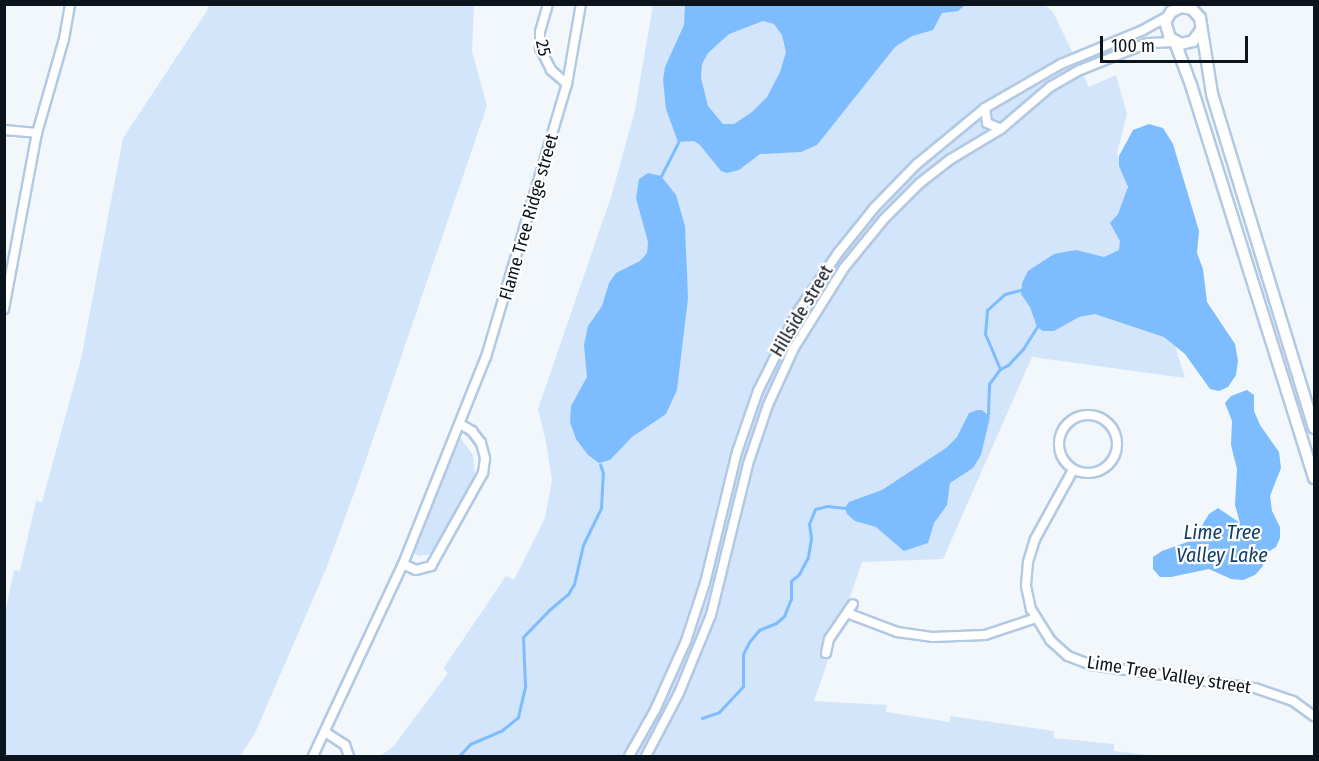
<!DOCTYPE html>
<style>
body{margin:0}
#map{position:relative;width:1319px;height:761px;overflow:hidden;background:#f2f7fc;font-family:"Fira Sans Condensed",sans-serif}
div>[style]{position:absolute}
.green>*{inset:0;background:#d2e5fb}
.water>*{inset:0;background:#7dbcff}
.stream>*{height:3px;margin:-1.5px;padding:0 1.5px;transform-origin:1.5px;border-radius:1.5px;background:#7dbcff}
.roads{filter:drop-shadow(2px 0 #b2c9e3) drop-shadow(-2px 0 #b2c9e3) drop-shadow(0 2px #b2c9e3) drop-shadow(0 -2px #b2c9e3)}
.street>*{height:8px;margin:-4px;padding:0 4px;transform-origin:4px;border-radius:4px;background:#fff}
.street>.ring{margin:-4px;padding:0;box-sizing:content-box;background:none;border:8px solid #fff;border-radius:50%}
.secondary>*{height:10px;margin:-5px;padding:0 5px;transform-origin:5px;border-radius:5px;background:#fff}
span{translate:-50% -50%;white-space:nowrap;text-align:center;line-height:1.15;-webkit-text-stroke:4.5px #fff;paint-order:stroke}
.street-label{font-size:18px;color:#0b131c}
.water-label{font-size:20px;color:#113e68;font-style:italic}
.frame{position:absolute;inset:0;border:6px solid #0b131c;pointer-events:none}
.scale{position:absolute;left:1100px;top:36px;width:148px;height:27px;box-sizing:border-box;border:3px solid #0b131c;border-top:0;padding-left:8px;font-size:18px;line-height:21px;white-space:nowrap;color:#0b131c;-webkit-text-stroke:4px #fff;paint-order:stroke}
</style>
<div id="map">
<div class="green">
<i style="clip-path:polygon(208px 5px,474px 5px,472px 51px,487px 106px,360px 477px,326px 569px,255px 733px,240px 756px,5px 756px,5px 614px,14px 570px,20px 571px,36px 501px,42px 502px,81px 359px,123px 138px,207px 11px)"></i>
<i style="clip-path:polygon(653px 5px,1045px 5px,1053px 12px,1089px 87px,1116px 75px,1127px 114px,1117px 153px,1185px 378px,1032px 357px,943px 559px,862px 562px,814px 701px,887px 705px,886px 712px,950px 722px,950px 716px,1054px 731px,1054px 738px,1114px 744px,1114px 751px,1158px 756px,380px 756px,393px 747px,448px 673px,443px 669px,506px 576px,514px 580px,545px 518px,552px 480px,546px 442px,538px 409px,612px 194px,635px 110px)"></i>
<i style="clip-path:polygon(458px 435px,473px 455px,475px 474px,468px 496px,432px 554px,419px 556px,412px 552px)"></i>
</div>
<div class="water">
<i style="clip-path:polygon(evenodd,685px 5px,685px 4px,965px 5px,958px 11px,942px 13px,933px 30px,912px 36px,895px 47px,817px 145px,801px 152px,760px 154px,739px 170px,727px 173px,721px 171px,700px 145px,694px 141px,678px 142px,666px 109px,663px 80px,665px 67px,684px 25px,685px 5px,763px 21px,774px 24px,782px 35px,786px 52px,780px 72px,767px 97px,752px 112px,734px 124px,723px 124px,708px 106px,701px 78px,702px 64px,708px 53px,729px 34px,763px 21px)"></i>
<i style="clip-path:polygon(1149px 124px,1163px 128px,1173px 144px,1199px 231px,1197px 253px,1203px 269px,1207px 302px,1235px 344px,1238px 361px,1236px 375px,1228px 387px,1219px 391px,1210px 389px,1185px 354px,1164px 337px,1095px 314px,1079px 317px,1054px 331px,1043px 331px,1037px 327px,1030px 307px,1021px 294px,1022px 283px,1028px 271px,1054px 254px,1076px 250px,1104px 257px,1119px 250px,1120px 241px,1110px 223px,1118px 214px,1128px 187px,1119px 166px,1119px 156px,1133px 130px)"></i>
<i style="clip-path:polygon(648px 173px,661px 176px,676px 195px,685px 226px,688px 298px,677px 390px,666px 414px,632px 437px,610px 460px,599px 463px,588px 455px,576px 439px,570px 422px,571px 406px,587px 377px,584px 345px,588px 326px,602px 306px,609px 283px,616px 273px,640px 261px,647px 253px,648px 242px,636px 198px,639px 179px)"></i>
<i style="clip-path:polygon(1247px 390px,1254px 395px,1254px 411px,1260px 425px,1279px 452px,1281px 468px,1270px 496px,1272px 511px,1280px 527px,1280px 538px,1276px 547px,1263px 555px,1263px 566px,1255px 575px,1243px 580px,1231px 579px,1209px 569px,1171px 577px,1160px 577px,1153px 569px,1153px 557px,1162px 551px,1193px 540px,1209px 514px,1218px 508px,1240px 523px,1235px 505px,1237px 469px,1231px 445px,1232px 421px,1225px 403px,1231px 396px)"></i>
<i style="clip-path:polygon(977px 410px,982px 410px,990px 417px,981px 455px,973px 468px,950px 483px,947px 505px,934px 523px,928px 543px,904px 551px,876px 527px,855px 521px,847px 514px,845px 508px,849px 502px,882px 490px,946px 448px,957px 437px,969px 413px)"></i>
</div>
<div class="stream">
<i style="left:661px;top:176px;width:38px;rotate:-63deg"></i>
<i style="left:1000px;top:369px;width:9px;rotate:-27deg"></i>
<i style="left:1008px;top:365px;width:22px;rotate:-47deg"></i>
<i style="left:1023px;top:349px;width:26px;rotate:-58deg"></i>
<i style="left:988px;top:414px;width:30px;rotate:-88deg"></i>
<i style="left:989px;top:384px;width:19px;rotate:-54deg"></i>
<i style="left:1000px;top:369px;width:38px;rotate:-113deg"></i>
<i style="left:985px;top:334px;width:24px;rotate:-85deg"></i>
<i style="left:987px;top:310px;width:24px;rotate:-42deg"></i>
<i style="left:1005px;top:294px;width:16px;rotate:-15deg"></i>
<i style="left:702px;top:718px;width:18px;rotate:-19deg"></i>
<i style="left:719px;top:712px;width:35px;rotate:-47deg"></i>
<i style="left:743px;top:686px;width:32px;rotate:-90deg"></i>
<i style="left:743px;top:654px;width:13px;rotate:-63deg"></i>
<i style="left:749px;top:642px;width:16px;rotate:-50deg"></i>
<i style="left:759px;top:630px;width:18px;rotate:-22deg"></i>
<i style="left:776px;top:623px;width:11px;rotate:-41deg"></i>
<i style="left:784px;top:616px;width:18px;rotate:-68deg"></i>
<i style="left:791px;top:599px;width:18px;rotate:-90deg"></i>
<i style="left:791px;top:581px;width:11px;rotate:-41deg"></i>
<i style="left:799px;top:574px;width:19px;rotate:-62deg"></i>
<i style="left:808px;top:557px;width:19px;rotate:-81deg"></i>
<i style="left:811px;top:538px;width:14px;rotate:-98deg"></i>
<i style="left:809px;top:524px;width:16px;rotate:-68deg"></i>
<i style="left:815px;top:509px;width:12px;rotate:-14deg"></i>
<i style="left:827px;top:506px;width:18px;rotate:6deg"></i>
<i style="left:459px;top:756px;width:16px;rotate:-47deg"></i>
<i style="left:470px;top:744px;width:34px;rotate:-23deg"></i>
<i style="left:501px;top:731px;width:22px;rotate:-39deg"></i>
<i style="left:518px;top:717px;width:32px;rotate:-77deg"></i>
<i style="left:525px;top:686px;width:49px;rotate:-92.3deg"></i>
<i style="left:523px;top:637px;width:37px;rotate:-46deg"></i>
<i style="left:549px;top:610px;width:25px;rotate:-40deg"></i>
<i style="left:568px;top:594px;width:12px;rotate:-59deg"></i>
<i style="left:574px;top:584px;width:40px;rotate:-77deg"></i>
<i style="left:583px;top:545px;width:41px;rotate:-64.1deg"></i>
<i style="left:601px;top:508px;width:35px;rotate:-87deg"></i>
<i style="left:603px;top:473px;width:9px;rotate:-108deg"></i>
</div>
<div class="roads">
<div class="street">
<i style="left:548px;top:4px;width:29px;rotate:106deg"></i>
<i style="left:540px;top:32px;width:16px;rotate:90deg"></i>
<i style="left:540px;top:48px;width:25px;rotate:63deg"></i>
<i style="left:551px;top:70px;width:21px;rotate:41deg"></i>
<i style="left:985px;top:108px;width:15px;rotate:82deg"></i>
<i style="left:987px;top:123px;width:15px;rotate:23deg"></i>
<i style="left:4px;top:130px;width:33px;rotate:5deg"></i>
<i style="left:4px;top:309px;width:179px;rotate:-79.4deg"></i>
<i style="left:37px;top:133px;width:98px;rotate:-74deg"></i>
<i style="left:64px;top:39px;width:36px;rotate:-80deg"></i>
<i class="ring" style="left:1059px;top:415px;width:50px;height:50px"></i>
<i style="left:1073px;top:470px;width:79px;rotate:118.8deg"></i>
<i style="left:1035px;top:539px;width:24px;rotate:107deg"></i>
<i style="left:1028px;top:562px;width:24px;rotate:95deg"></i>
<i style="left:1026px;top:586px;width:24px;rotate:78deg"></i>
<i style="left:1031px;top:609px;width:36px;rotate:58deg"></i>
<i style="left:1050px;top:640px;width:24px;rotate:42deg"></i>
<i style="left:1068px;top:656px;width:25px;rotate:21deg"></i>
<i style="left:1091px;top:665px;width:166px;rotate:8deg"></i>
<i style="left:1255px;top:688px;width:40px;rotate:18.9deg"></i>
<i style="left:1293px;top:701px;width:26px;rotate:36deg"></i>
<i style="left:403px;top:564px;width:14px;rotate:25deg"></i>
<i style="left:416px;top:570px;width:16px;rotate:-15deg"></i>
<i style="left:431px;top:566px;width:107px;rotate:-60.8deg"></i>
<i style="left:483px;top:473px;width:15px;rotate:-82deg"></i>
<i style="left:485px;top:458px;width:16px;rotate:-105deg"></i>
<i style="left:481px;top:443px;width:15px;rotate:-127deg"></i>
<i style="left:472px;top:431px;width:14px;rotate:-150deg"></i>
<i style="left:847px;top:613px;width:53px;rotate:20.8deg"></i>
<i style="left:897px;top:632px;width:35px;rotate:8deg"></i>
<i style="left:932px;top:637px;width:53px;rotate:-2.2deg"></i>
<i style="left:985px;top:635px;width:54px;rotate:-18.4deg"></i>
<i style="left:826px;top:653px;width:14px;rotate:-78deg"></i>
<i style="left:829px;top:639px;width:42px;rotate:-55.6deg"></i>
<i style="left:325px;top:732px;width:24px;rotate:33deg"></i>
<i style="left:345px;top:745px;width:12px;rotate:70deg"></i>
<i style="left:313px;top:756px;width:212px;rotate:-64.9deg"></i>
<i style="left:403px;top:564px;width:223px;rotate:-68.2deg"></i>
<i style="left:486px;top:357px;width:285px;rotate:-73.5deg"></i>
<i style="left:567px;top:84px;width:81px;rotate:-80.1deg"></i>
<i style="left:629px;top:756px;width:53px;rotate:-60.5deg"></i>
<i style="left:655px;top:710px;width:76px;rotate:-65.8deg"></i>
<i style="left:686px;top:641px;width:61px;rotate:-71.9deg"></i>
<i style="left:705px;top:583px;width:135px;rotate:-76.3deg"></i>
<i style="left:737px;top:452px;width:65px;rotate:-71deg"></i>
<i style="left:758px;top:391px;width:87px;rotate:-63.4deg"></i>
<i style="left:797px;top:313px;width:73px;rotate:-55.7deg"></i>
<i style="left:838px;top:253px;width:59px;rotate:-51.2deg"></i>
<i style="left:875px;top:207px;width:60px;rotate:-45.7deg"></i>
<i style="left:917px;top:164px;width:88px;rotate:-39.5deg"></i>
<i style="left:985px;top:108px;width:88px;rotate:-30.1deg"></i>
<i style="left:1061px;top:64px;width:89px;rotate:-22.5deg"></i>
<i style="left:1143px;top:30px;width:26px;rotate:-29deg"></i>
<i style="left:646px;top:756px;width:71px;rotate:-62.4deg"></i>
<i style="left:679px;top:693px;width:84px;rotate:-67.7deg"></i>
<i style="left:711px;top:615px;width:155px;rotate:-76.2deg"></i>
<i style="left:748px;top:464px;width:62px;rotate:-71.3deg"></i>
<i style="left:768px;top:405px;width:63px;rotate:-65.5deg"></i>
<i style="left:794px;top:348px;width:94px;rotate:-58deg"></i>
<i style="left:844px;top:268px;width:63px;rotate:-50.8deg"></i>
<i style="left:884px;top:219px;width:51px;rotate:-45deg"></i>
<i style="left:920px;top:183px;width:39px;rotate:-38deg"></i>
<i style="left:951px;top:159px;width:58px;rotate:-31deg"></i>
<i style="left:1001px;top:129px;width:65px;rotate:-40.6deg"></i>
<i style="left:1050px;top:87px;width:34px;rotate:-30deg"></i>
<i style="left:1080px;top:70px;width:73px;rotate:-21.7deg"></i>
<i style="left:1148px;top:43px;width:27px;rotate:-2deg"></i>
</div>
<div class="secondary">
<i style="left:1201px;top:30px;width:14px;rotate:126deg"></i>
<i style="left:1193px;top:41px;width:12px;rotate:166deg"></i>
<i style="left:1181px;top:44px;width:13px;rotate:-151deg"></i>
<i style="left:1170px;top:38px;width:17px;rotate:-107deg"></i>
<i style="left:1165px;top:22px;width:12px;rotate:-59deg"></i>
<i style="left:1171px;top:12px;width:11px;rotate:-27deg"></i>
<i style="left:1181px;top:7px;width:11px;rotate:10deg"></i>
<i style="left:1192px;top:9px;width:12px;rotate:48deg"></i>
<i style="left:1200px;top:18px;width:77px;rotate:81deg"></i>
<i style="left:1212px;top:94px;width:349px;rotate:73deg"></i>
<i style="left:1175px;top:42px;width:46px;rotate:69.6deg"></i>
<i style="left:1191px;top:85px;width:412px;rotate:72.6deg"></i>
</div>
</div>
<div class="street-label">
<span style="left:543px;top:48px;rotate:78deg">25</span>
<span style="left:529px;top:217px;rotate:-74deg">Flame Tree Ridge street</span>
<span style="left:802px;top:311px;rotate:-59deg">Hillside street</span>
<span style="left:1169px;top:675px;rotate:9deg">Lime Tree Valley street</span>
</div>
<div class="water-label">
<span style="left:1222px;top:544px">Lime Tree<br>Valley Lake</span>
</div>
<div class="frame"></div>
<div class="scale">100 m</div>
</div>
